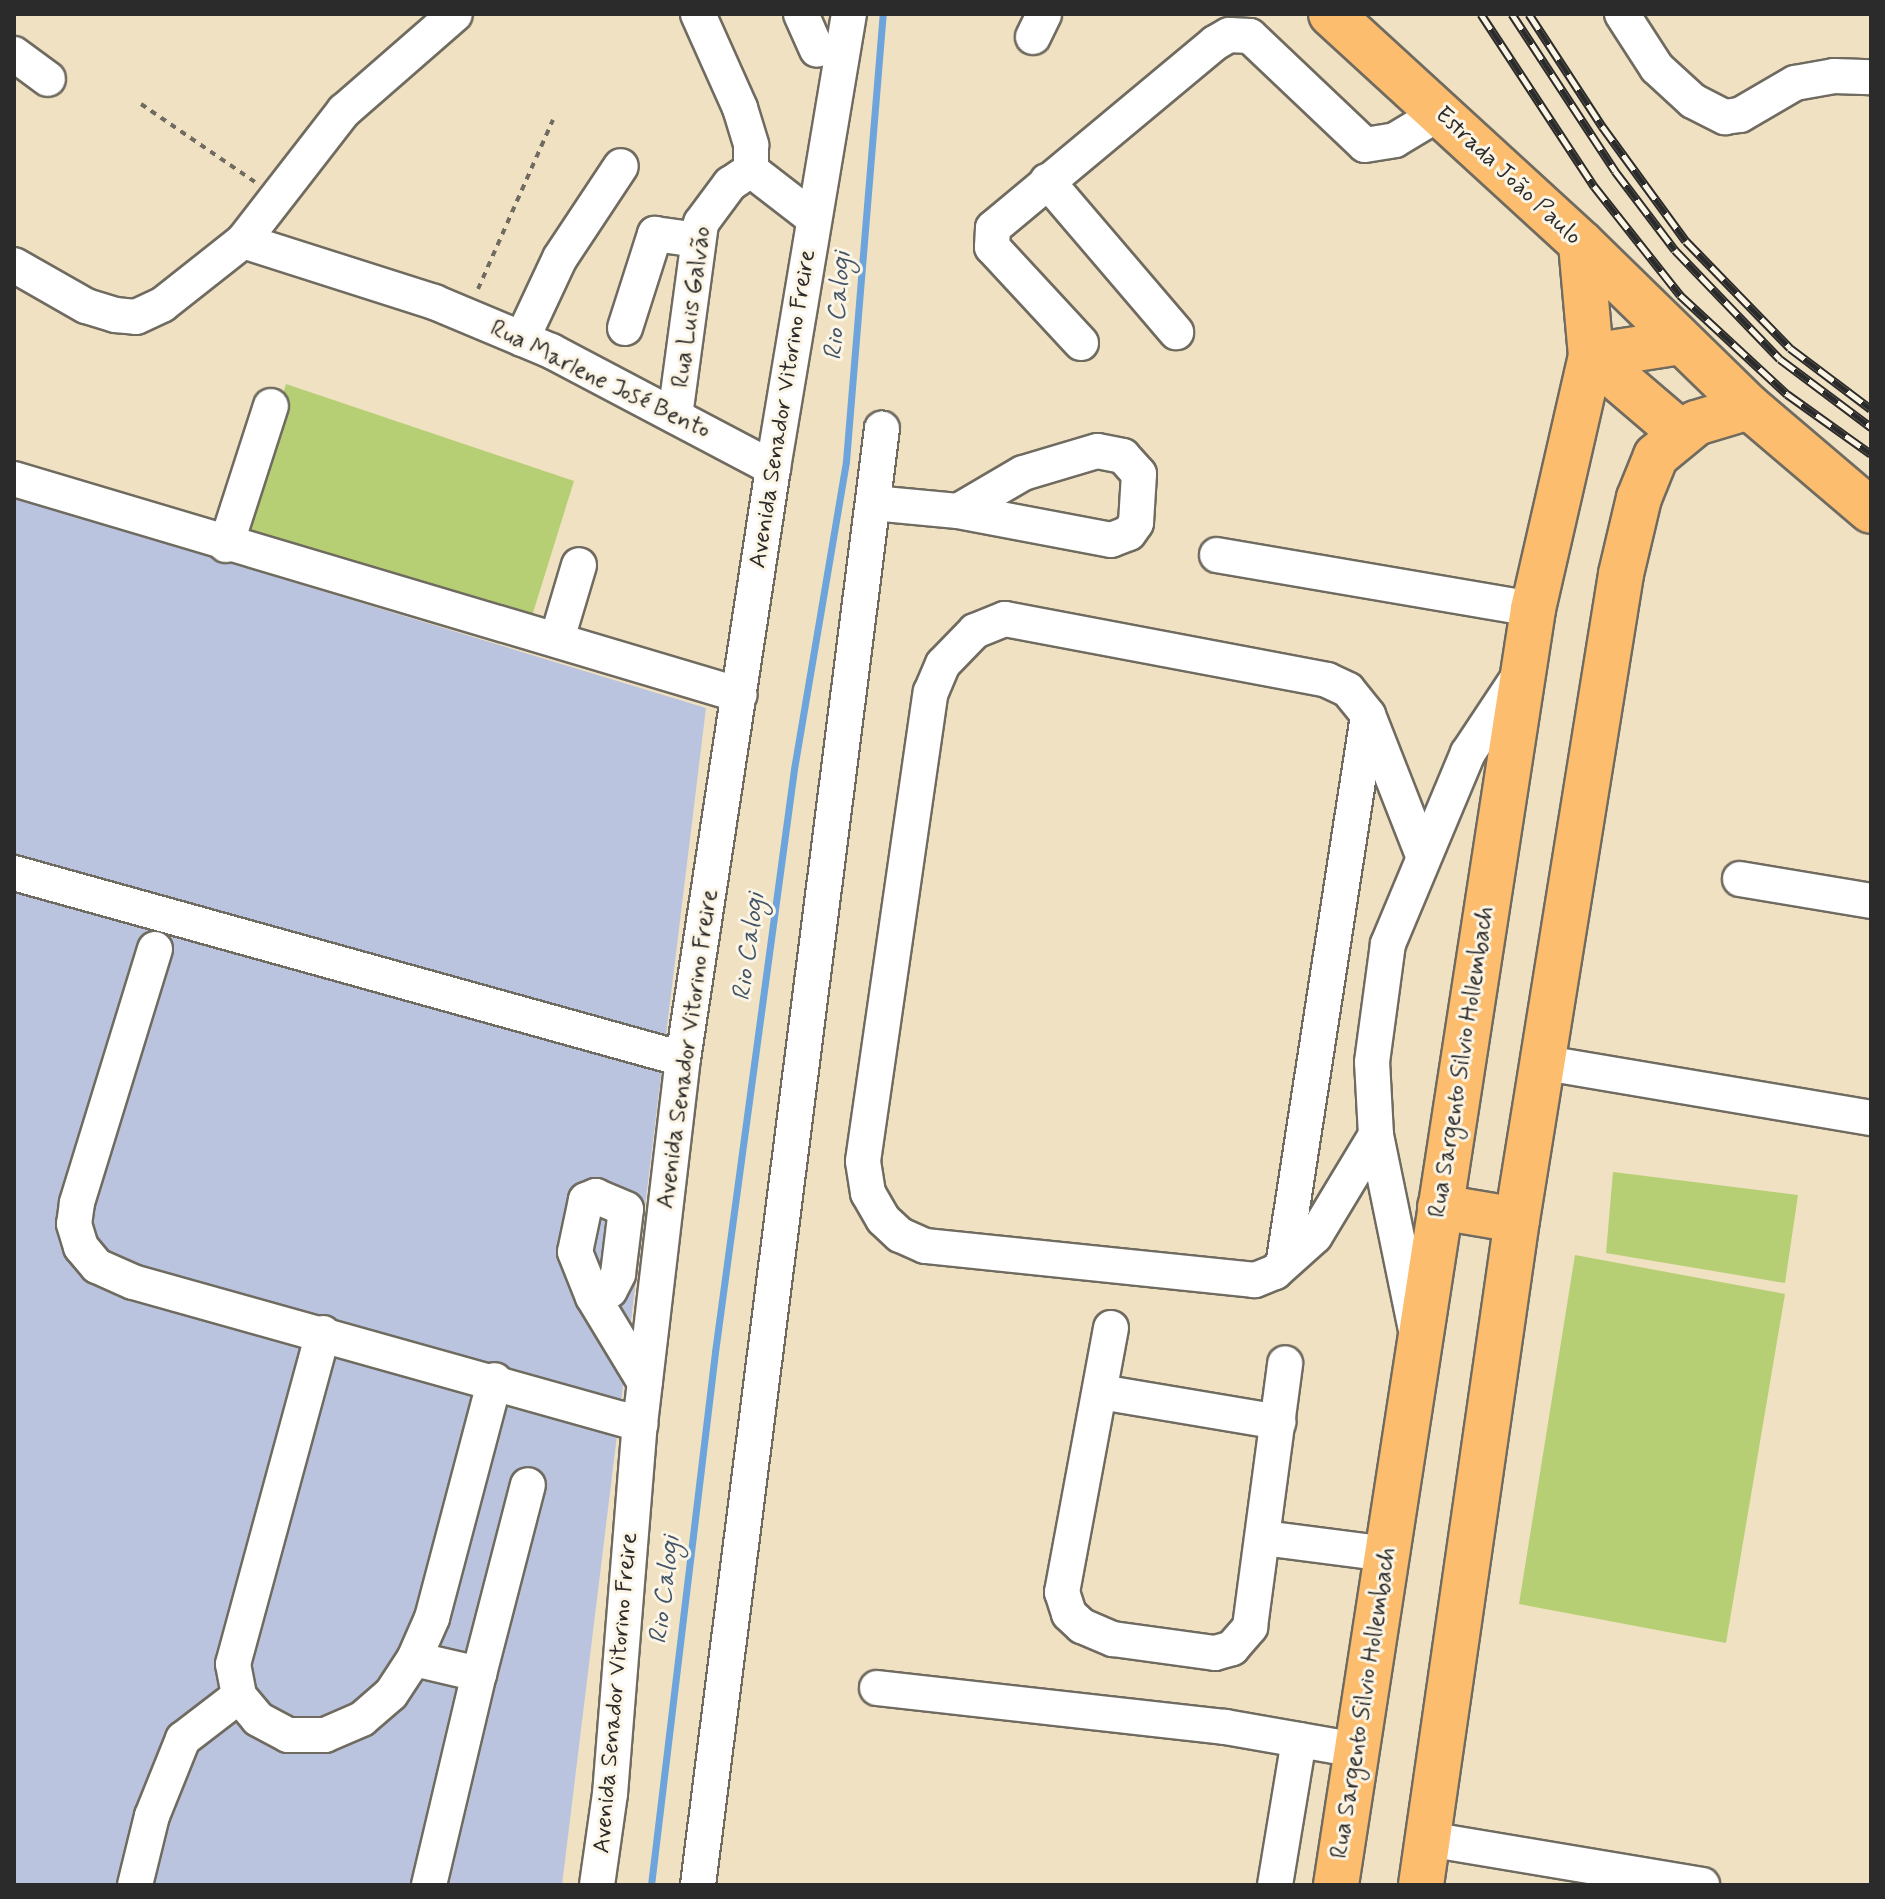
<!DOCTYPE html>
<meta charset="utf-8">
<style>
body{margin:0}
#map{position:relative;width:1885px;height:1899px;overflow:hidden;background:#f0e1c2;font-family:Mynerve,sans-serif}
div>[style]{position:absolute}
.industrial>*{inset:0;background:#bac4de}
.green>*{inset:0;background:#b6cf74}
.stream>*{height:7px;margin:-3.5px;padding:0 3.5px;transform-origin:3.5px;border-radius:3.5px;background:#6ca4db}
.path>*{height:4px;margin-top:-2px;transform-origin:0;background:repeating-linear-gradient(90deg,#706b60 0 6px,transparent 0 12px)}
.roads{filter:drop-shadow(2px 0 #706b60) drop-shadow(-2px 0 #706b60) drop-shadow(0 2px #706b60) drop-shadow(0 -2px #706b60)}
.minor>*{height:34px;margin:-17px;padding:0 17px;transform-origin:17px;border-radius:17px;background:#fff}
.major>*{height:44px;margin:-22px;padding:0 22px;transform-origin:22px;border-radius:22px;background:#fcbd6e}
.rail>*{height:9px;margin-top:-4.5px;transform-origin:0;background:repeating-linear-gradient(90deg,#fcf5e5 0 18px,#2b2b2b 0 36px);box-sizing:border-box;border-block:2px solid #2b2b2b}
span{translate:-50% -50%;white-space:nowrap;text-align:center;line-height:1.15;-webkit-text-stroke:6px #fcf5e5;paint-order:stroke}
.street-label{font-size:24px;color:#2b2b2b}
.water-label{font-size:26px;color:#425569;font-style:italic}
.frame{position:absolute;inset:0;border:16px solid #2b2b2b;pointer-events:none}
</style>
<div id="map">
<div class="industrial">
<i style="clip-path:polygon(14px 497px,706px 708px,562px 1885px,14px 1885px)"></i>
</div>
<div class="green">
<i style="clip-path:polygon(286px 384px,574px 481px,532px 616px,243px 529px)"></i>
<i style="clip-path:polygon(1613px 1172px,1798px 1195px,1785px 1283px,1606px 1253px)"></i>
<i style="clip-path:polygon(1575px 1255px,1785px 1294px,1726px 1643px,1519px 1604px)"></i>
</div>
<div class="stream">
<i style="left:651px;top:1885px;width:537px;rotate:-83.15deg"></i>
<i style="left:715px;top:1352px;width:588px;rotate:-82.28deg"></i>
<i style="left:794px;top:769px;width:312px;rotate:-80.4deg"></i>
<i style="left:846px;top:461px;width:449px;rotate:-85.3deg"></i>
</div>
<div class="path">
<i style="left:141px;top:104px;width:138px;rotate:34.4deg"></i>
<i style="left:478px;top:289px;width:185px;rotate:-66.1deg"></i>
</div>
<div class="roads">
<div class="minor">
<i style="left:698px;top:14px;width:103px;rotate:65.9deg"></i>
<i style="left:740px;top:108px;width:39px;rotate:73deg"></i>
<i style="left:751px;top:145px;width:25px;rotate:90deg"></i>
<i style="left:751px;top:170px;width:78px;rotate:37.7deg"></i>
<i style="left:801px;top:14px;width:39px;rotate:66deg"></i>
<i style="left:1622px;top:14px;width:64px;rotate:57.1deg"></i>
<i style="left:1657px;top:68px;width:49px;rotate:42.5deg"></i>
<i style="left:1693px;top:101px;width:36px;rotate:27deg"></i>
<i style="left:1725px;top:117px;width:15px;rotate:-8deg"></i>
<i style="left:1740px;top:115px;width:64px;rotate:-30.2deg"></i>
<i style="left:1795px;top:83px;width:40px;rotate:-10deg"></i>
<i style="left:1834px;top:76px;width:37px;rotate:2deg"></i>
<i style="left:1033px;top:37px;width:25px;rotate:-64deg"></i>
<i style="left:14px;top:54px;width:42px;rotate:36.3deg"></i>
<i style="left:1047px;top:181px;width:199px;rotate:49.5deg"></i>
<i style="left:243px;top:241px;width:201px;rotate:17.7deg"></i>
<i style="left:434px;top:302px;width:127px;rotate:22.7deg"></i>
<i style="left:551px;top:351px;width:251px;rotate:27.8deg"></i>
<i style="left:14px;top:265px;width:83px;rotate:29.7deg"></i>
<i style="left:86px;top:306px;width:30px;rotate:17deg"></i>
<i style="left:115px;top:315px;width:21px;rotate:5deg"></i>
<i style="left:136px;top:317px;width:29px;rotate:-25deg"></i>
<i style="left:162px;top:305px;width:103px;rotate:-38.3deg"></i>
<i style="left:243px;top:241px;width:165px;rotate:-52.2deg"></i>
<i style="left:344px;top:111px;width:147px;rotate:-41.1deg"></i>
<i style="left:625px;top:328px;width:99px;rotate:-72.3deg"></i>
<i style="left:655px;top:234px;width:42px;rotate:8.1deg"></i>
<i style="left:522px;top:339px;width:89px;rotate:-64.9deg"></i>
<i style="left:560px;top:258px;width:110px;rotate:-56.5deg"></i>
<i style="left:1081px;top:343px;width:131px;rotate:-132.8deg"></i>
<i style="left:992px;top:247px;width:19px;rotate:-87deg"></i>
<i style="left:993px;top:228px;width:289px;rotate:-39.8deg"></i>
<i style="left:1215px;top:43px;width:16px;rotate:-30deg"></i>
<i style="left:1229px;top:35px;width:21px;rotate:3deg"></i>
<i style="left:1250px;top:36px;width:158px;rotate:43.5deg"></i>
<i style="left:1365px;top:145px;width:30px;rotate:-9deg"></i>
<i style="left:1395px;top:140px;width:52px;rotate:-31deg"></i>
<i style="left:675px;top:416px;width:195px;rotate:-82.3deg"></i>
<i style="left:701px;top:223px;width:49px;rotate:-53.4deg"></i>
<i style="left:730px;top:184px;width:25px;rotate:-34deg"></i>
<i style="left:14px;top:479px;width:757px;rotate:16.57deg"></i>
<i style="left:873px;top:503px;width:85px;rotate:5.4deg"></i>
<i style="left:958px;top:511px;width:156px;rotate:10.7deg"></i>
<i style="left:1111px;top:540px;width:19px;rotate:-21deg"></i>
<i style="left:1129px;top:533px;width:12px;rotate:-55deg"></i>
<i style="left:1136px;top:523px;width:49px;rotate:-86.5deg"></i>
<i style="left:1139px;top:474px;width:24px;rotate:-132deg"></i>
<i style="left:1123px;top:456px;width:26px;rotate:-169deg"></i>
<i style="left:1097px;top:451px;width:77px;rotate:163.4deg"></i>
<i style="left:1023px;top:473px;width:75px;rotate:149.7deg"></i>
<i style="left:226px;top:545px;width:146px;rotate:-72.1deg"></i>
<i style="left:1217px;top:555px;width:321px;rotate:9.7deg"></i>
<i style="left:557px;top:639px;width:77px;rotate:-73.4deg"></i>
<i style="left:14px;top:873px;width:694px;rotate:15.54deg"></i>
<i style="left:1740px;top:879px;width:133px;rotate:9.5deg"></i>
<i style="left:155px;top:949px;width:266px;rotate:107.1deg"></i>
<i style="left:77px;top:1203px;width:21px;rotate:98deg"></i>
<i style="left:74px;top:1224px;width:24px;rotate:73deg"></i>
<i style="left:81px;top:1247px;width:25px;rotate:50deg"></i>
<i style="left:97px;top:1266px;width:39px;rotate:24deg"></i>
<i style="left:133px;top:1282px;width:527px;rotate:15.65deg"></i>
<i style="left:1546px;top:1063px;width:330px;rotate:9.6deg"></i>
<i style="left:1376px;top:1135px;width:118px;rotate:121.1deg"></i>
<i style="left:1315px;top:1236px;width:54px;rotate:138deg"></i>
<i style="left:1275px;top:1272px;width:22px;rotate:158deg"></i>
<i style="left:1255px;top:1280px;width:332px;rotate:-174.1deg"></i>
<i style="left:925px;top:1246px;width:27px;rotate:-156deg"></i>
<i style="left:900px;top:1235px;width:23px;rotate:-137deg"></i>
<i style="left:883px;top:1219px;width:30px;rotate:-120deg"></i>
<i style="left:868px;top:1193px;width:32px;rotate:-99deg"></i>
<i style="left:863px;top:1161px;width:474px;rotate:-81.8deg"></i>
<i style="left:931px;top:692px;width:30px;rotate:-67deg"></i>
<i style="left:943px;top:664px;width:46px;rotate:-45.9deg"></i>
<i style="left:975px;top:631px;width:32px;rotate:-22deg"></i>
<i style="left:1005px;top:619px;width:328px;rotate:10.7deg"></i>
<i style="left:1327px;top:680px;width:23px;rotate:25deg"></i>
<i style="left:1348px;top:690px;width:32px;rotate:51deg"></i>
<i style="left:1368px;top:715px;width:148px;rotate:68.6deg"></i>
<i style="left:1284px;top:1260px;width:550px;rotate:-81.22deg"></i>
<i style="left:593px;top:1297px;width:18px;rotate:-22deg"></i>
<i style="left:610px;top:1290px;width:18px;rotate:-63deg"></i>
<i style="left:618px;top:1274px;width:65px;rotate:-83deg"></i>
<i style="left:626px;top:1209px;width:33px;rotate:-157deg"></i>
<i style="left:596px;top:1196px;width:11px;rotate:158deg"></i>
<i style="left:586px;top:1200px;width:53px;rotate:101.9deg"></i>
<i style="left:575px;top:1252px;width:48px;rotate:68.2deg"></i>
<i style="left:593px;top:1297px;width:100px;rotate:58.8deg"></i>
<i style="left:1111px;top:1328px;width:269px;rotate:100.5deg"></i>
<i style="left:1062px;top:1592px;width:23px;rotate:72deg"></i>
<i style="left:1069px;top:1614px;width:18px;rotate:43deg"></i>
<i style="left:1082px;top:1626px;width:34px;rotate:23deg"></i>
<i style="left:1113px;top:1639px;width:103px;rotate:7.8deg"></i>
<i style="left:1215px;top:1653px;width:18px;rotate:-16deg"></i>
<i style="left:1232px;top:1648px;width:28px;rotate:-49deg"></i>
<i style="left:1250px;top:1627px;width:266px;rotate:-82.4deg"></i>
<i style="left:1416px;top:1330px;width:199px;rotate:-101.6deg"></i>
<i style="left:1376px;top:1135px;width:73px;rotate:-93.1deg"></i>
<i style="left:1372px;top:1062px;width:119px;rotate:-82.3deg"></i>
<i style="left:1388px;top:944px;width:207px;rotate:-67.3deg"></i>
<i style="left:1468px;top:753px;width:96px;rotate:-56.5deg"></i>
<i style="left:323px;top:1333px;width:343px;rotate:105.2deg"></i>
<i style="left:233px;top:1664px;width:33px;rotate:79deg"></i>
<i style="left:239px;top:1696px;width:30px;rotate:50deg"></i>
<i style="left:258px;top:1719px;width:34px;rotate:28deg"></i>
<i style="left:288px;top:1735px;width:37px"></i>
<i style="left:325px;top:1735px;width:40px;rotate:-23.4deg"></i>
<i style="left:362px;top:1719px;width:38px;rotate:-41deg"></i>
<i style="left:391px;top:1694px;width:42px;rotate:-56.7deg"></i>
<i style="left:414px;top:1659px;width:45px;rotate:-66.3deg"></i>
<i style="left:432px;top:1618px;width:246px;rotate:-75.2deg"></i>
<i style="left:1101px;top:1392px;width:180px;rotate:9.6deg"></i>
<i style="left:1264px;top:1538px;width:124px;rotate:7.4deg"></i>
<i style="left:414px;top:1659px;width:67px;rotate:13deg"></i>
<i style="left:479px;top:1674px;width:195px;rotate:-75.5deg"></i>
<i style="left:877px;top:1688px;width:350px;rotate:6.4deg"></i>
<i style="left:1225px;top:1727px;width:134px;rotate:9.9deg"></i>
<i style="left:1428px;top:1839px;width:278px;rotate:9.5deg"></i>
<i style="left:135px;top:1885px;width:71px;rotate:-76.2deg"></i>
<i style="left:152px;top:1816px;width:83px;rotate:-68.1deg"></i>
<i style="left:183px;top:1739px;width:71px;rotate:-37.5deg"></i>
<i style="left:429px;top:1885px;width:217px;rotate:-76.7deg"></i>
<i style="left:597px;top:1885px;width:92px;rotate:-81.9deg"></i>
<i style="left:610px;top:1794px;width:371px;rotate:-85.4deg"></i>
<i style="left:640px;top:1424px;width:368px;rotate:-83.3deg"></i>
<i style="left:683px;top:1059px;width:598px;rotate:-81.34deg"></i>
<i style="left:773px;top:468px;width:460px;rotate:-80.5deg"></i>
<i style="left:698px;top:1885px;width:1468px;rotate:-82.8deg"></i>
<i style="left:1275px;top:1885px;width:147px;rotate:-80.6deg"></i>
</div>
<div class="major">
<i style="left:1331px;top:14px;width:339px;rotate:42.5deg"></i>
<i style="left:1581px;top:243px;width:235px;rotate:44.3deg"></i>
<i style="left:1749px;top:407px;width:160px;rotate:40.4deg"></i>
<i style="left:1591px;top:356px;width:117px;rotate:40.5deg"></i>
<i style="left:1591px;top:356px;width:91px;rotate:-8.8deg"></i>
<i style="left:1440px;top:1207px;width:78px;rotate:9.6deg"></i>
<i style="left:1336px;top:1885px;width:1291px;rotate:-81.22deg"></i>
<i style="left:1533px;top:609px;width:260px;rotate:-77.1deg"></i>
<i style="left:1591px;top:356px;width:113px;rotate:-95.1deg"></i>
<i style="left:1421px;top:1885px;width:672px;rotate:-81.79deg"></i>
<i style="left:1517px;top:1220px;width:654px;rotate:-80.85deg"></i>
<i style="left:1621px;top:574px;width:78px;rotate:-76.7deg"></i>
<i style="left:1639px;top:498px;width:45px;rotate:-68deg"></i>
<i style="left:1656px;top:456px;width:52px;rotate:-39.5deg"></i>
<i style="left:1696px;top:423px;width:55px;rotate:-16.8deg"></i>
</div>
</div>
<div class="rail">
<i style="left:1481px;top:14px;width:206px;rotate:56.7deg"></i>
<i style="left:1594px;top:186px;width:139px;rotate:51.7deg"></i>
<i style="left:1680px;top:295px;width:146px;rotate:42.8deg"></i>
<i style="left:1787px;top:394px;width:103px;rotate:35.5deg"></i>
<i style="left:1512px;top:14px;width:188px;rotate:56.7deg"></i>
<i style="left:1615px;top:171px;width:99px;rotate:52.8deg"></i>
<i style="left:1675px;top:250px;width:151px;rotate:46.1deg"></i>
<i style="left:1780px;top:359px;width:114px;rotate:36.8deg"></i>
<i style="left:1529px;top:14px;width:134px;rotate:56.9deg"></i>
<i style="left:1602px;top:126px;width:142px;rotate:53.9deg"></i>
<i style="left:1686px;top:241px;width:149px;rotate:45.8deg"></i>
<i style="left:1790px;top:348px;width:101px;rotate:37deg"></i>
</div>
<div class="street-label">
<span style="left:1508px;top:176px;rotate:43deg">Estrada João Paulo</span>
<span style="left:692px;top:307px;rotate:-82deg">Rua Luis Galvão</span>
<span style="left:600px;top:380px;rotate:26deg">Rua Marlene José Bento</span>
<span style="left:783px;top:409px;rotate:-81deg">Avenida Senador Vitorino Freire</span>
<span style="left:688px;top:1049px;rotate:-82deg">Avenida Senador Vitorino Freire</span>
<span style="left:1462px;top:1062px;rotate:-81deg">Rua Sargento Silvio Hollembach</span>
<span style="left:616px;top:1693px;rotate:-85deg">Avenida Senador Vitorino Freire</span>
<span style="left:1364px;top:1703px;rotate:-81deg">Rua Sargento Silvio Hollembach</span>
</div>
<div class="water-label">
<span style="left:839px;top:306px;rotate:-85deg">Rio Calogi</span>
<span style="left:750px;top:947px;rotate:-82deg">Rio Calogi</span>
<span style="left:666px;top:1590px;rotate:-83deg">Rio Calogi</span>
</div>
<div class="frame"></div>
</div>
